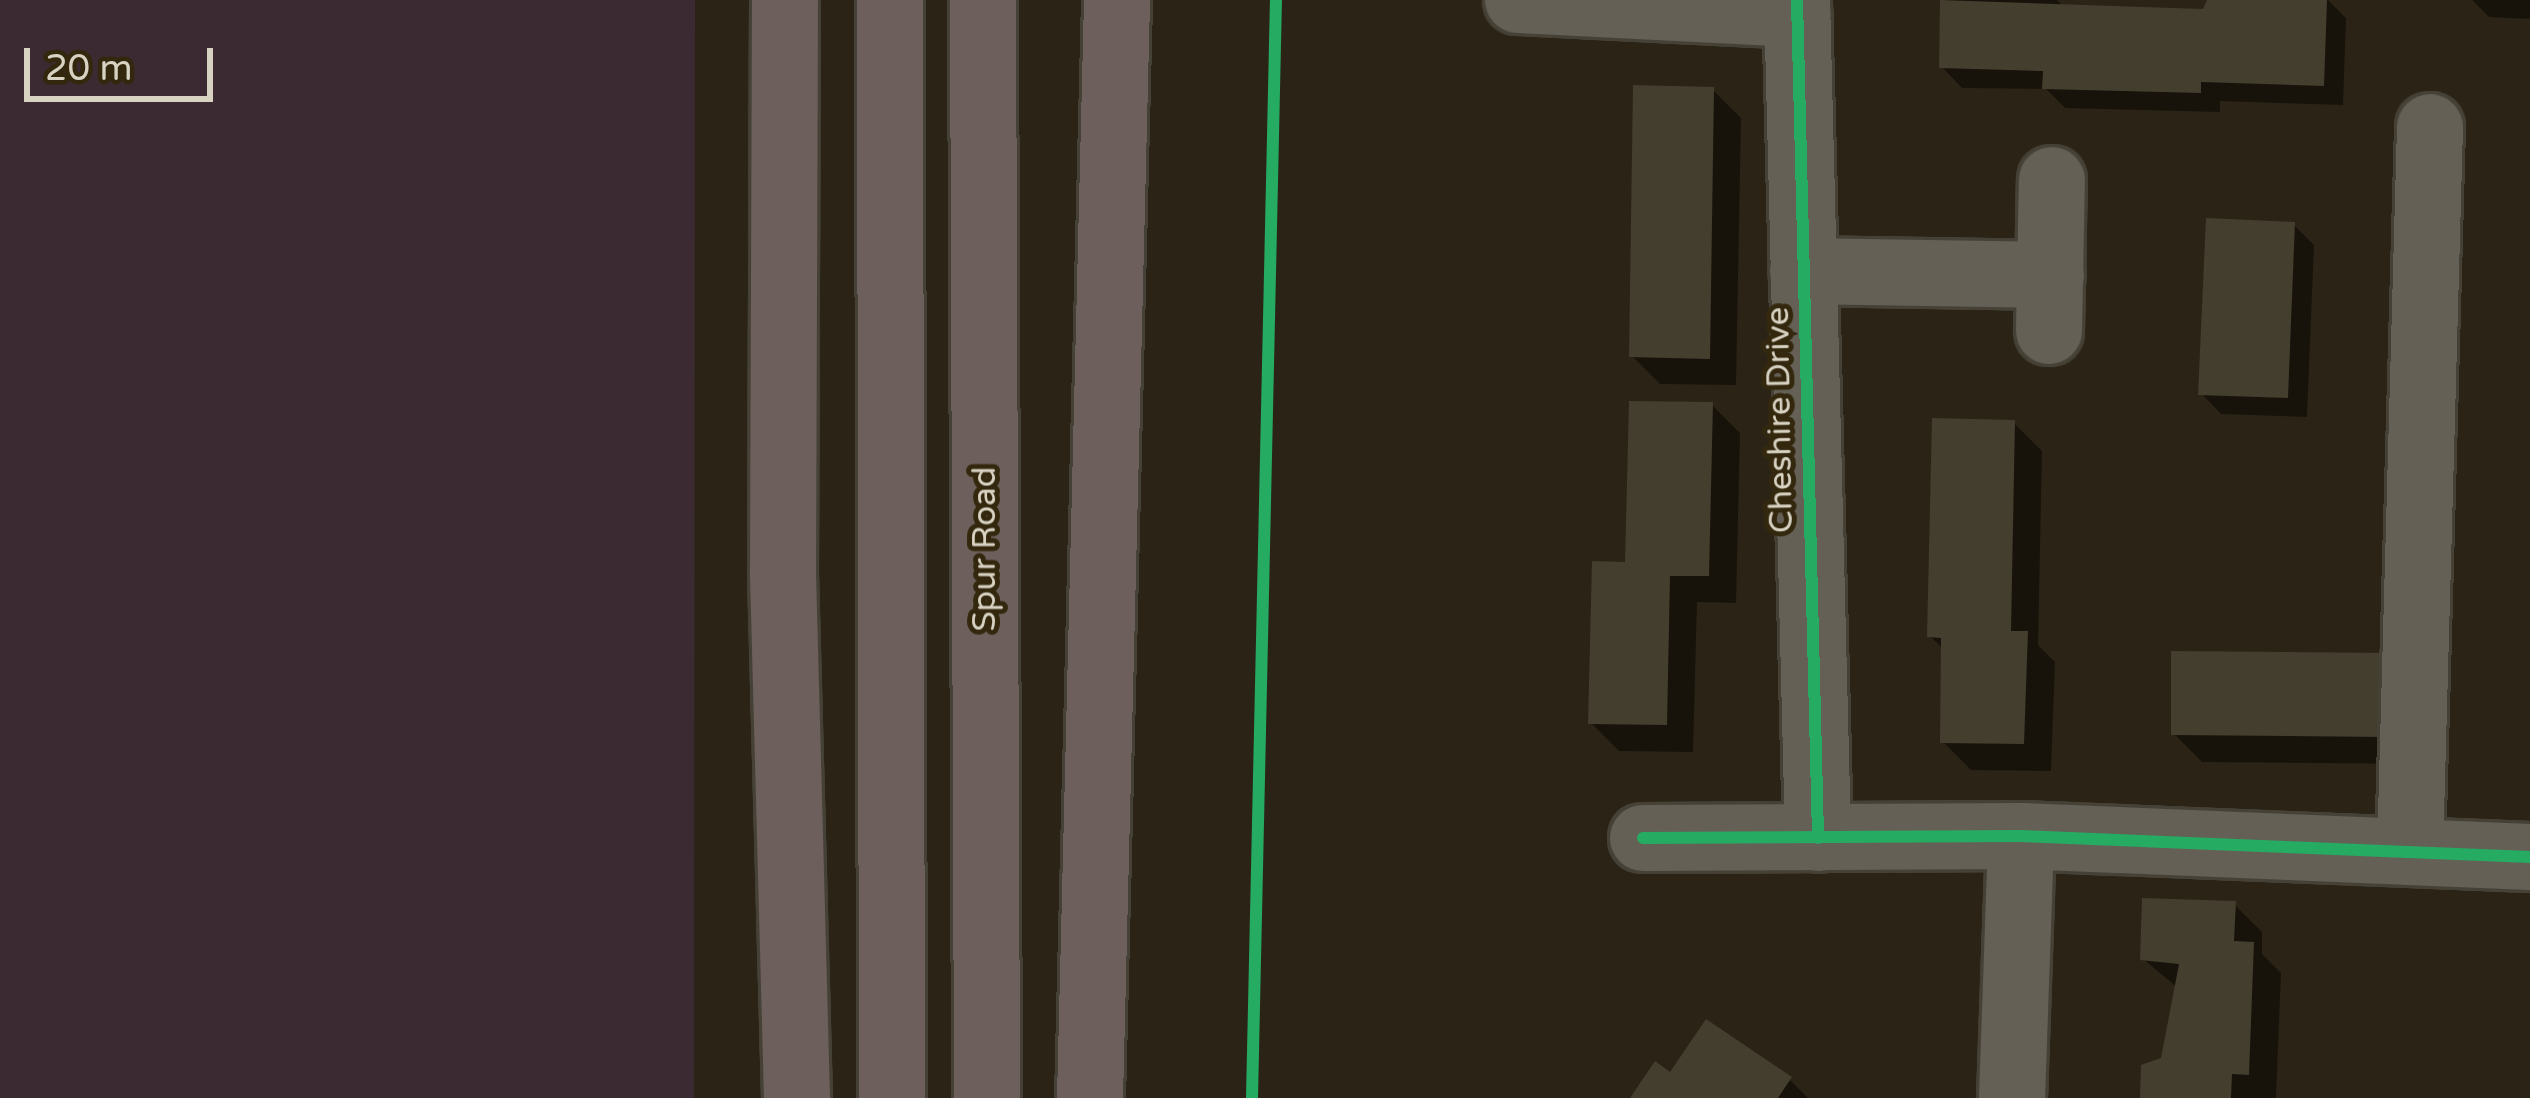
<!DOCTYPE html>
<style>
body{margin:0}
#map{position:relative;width:2530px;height:1098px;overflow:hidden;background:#2b2416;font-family:"Varela Round",sans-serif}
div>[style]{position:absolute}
.medical>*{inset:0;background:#3b2a31}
.shadow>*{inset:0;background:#0007}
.building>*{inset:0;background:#443e2f}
.roads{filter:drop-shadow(3px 0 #464136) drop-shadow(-3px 0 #464136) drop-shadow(0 3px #464136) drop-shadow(0 -3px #464136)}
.minor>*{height:66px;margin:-33px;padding:0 33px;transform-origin:33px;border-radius:33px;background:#646056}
.highway>*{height:66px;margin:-33px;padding:0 33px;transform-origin:33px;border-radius:33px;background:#6d605c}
.cycleway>*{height:12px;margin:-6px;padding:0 6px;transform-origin:6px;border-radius:6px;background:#26ab63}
span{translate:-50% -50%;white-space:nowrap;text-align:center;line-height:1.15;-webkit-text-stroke:10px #33280e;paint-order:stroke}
.street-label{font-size:33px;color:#d8d2c3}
.scale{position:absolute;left:24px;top:48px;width:189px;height:54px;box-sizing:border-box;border:6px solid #d8d2c3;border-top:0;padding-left:15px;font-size:36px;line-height:42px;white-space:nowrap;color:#d8d2c3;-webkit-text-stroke:9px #33280e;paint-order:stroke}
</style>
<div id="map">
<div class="medical">
<i style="clip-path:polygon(0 0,695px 0,694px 1098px,0 1098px)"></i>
</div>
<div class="shadow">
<i style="clip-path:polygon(1943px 0,2057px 0,2066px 9px,2205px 13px,2210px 0,2328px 0,2346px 18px,2343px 105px,2220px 101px,2220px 112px,2065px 108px,2046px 89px,1962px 88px,1942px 67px)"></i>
<i style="clip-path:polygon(2472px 0,2530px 0,2530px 19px,2489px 17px)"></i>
<i style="clip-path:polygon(1713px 90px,1741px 118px,1736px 385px,1660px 384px,1632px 356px)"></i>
<i style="clip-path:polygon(2294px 225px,2314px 245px,2307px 417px,2221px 414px,2201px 393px)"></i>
<i style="clip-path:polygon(1712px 405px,1740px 433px,1736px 603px,1697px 602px,1693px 752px,1619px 751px,1591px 723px,1628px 565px)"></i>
<i style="clip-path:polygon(2014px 423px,2042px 451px,2038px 645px,2055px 662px,2051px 771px,1971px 770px,1943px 742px,1944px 650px,1930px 636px)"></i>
<i style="clip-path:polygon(2385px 656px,2413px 764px,2202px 762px,2174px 734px)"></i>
<i style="clip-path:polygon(2234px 904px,2262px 932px,2262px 954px,2281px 973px,2276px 1098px,2143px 1098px,2163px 1061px,2178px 988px,2143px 959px)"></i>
<i style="clip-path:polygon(1671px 1076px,1790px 1080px,1808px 1098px,1634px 1098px)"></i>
</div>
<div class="building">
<i style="clip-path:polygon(1940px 0,2203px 9px,2207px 0,2327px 0,2324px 86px,2201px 82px,2201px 93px,2042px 89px,2043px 71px,1939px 68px)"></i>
<i style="clip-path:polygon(1633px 85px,1714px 87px,1710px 359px,1629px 357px)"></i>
<i style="clip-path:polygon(2206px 218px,2295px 222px,2288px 398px,2198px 395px)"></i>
<i style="clip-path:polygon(1629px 401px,1713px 402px,1709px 576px,1670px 576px,1667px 725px,1588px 724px,1592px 561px,1625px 562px)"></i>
<i style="clip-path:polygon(1932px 418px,2015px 420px,2011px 631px,2028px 631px,2024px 744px,1940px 743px,1941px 638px,1927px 637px)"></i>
<i style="clip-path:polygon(2171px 651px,2386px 653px,2386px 737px,2171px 735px)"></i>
<i style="clip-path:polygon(2142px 898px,2236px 901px,2234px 941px,2254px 942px,2249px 1075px,2232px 1074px,2231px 1098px,2140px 1098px,2141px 1065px,2161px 1058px,2179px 964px,2140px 960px)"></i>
<i style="clip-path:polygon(1706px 1019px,1792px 1077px,1778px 1098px,1630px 1098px,1655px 1061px,1670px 1072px)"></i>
</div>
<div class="roads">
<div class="minor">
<i style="left:1518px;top:0;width:280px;rotate:2.9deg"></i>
<i style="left:1797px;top:0;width:838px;rotate:88.56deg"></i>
<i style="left:1803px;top:271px;width:248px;rotate:0.9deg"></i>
<i style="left:2049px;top:331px;width:151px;rotate:-88.9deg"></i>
<i style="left:1643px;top:838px;width:378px;rotate:-0.3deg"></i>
<i style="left:2021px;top:836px;width:509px;rotate:2.36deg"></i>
<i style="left:2410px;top:852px;width:725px;rotate:-88.42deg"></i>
<i style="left:2012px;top:1098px;width:262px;rotate:-88deg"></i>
</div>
<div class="highway">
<i style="left:785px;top:0;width:574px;rotate:90.2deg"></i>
<i style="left:783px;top:574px;width:524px;rotate:88.47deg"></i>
<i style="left:890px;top:0;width:1098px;rotate:89.9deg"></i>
<i style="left:983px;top:0;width:1098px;rotate:89.79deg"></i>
<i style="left:1090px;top:1098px;width:1098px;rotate:-88.59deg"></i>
</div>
</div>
<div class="cycleway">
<i style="left:1797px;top:0;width:838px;rotate:88.56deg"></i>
<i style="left:1643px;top:838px;width:378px;rotate:-0.3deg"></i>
<i style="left:2021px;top:836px;width:509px;rotate:2.36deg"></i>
<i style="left:1252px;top:1098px;width:1098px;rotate:-88.75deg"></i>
</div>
<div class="street-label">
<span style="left:1780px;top:420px;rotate:-91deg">Cheshire Drive</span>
<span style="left:985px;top:549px;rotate:-90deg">Spur Road</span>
</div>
<div class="scale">20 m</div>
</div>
